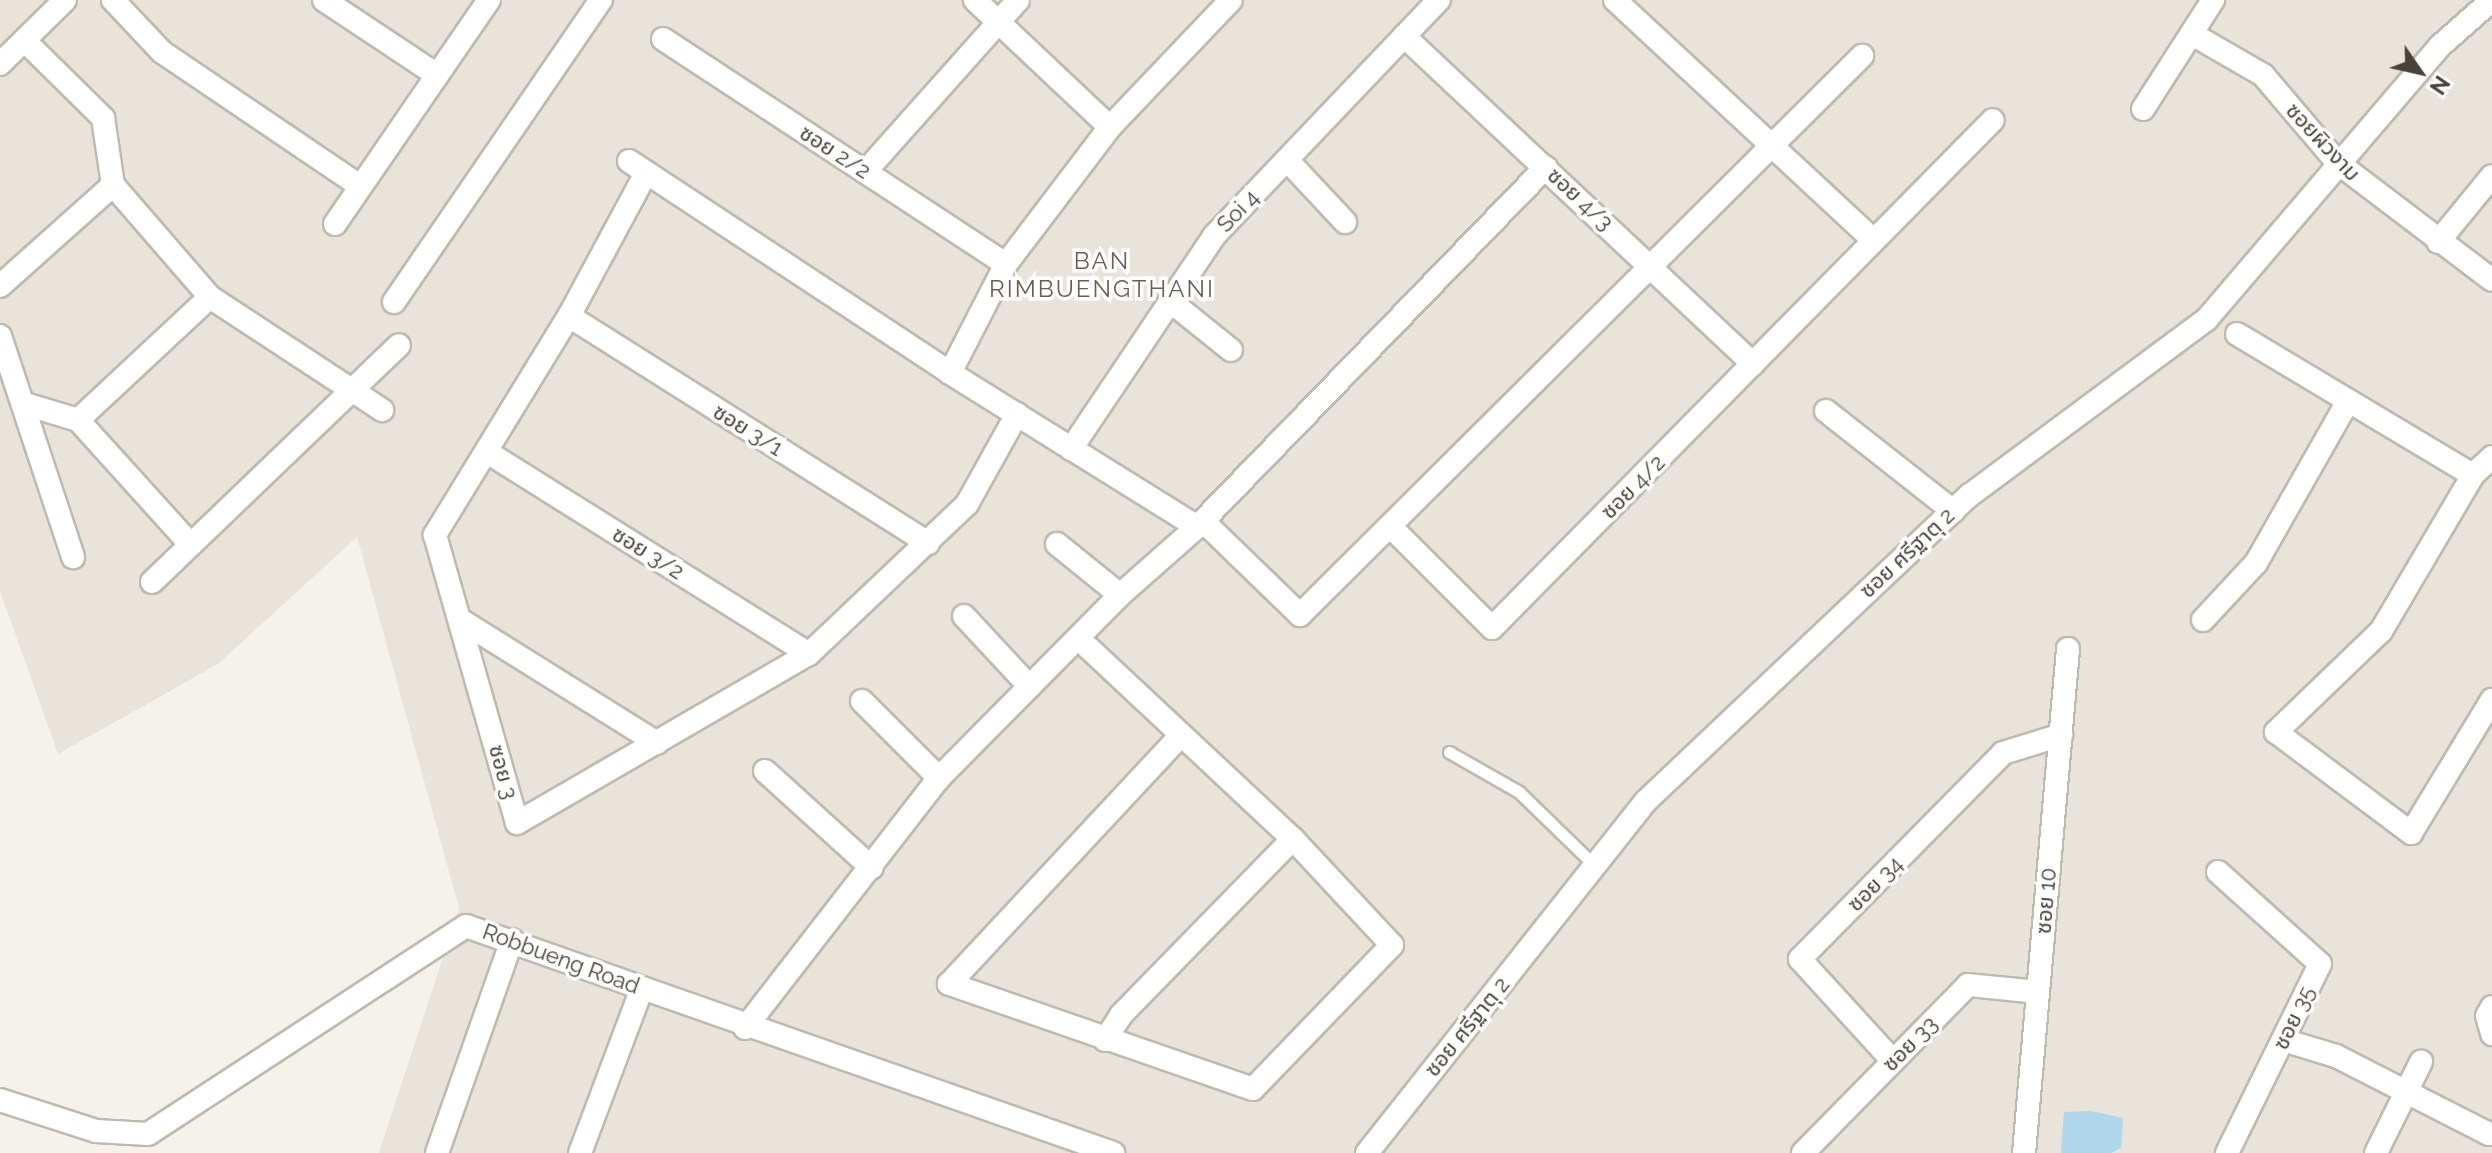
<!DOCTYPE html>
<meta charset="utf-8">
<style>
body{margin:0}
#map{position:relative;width:2492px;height:1153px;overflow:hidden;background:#f5f2ec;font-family:Raleway,"Noto Sans Thai",sans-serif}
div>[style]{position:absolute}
.residential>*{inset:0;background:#e8e3db}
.water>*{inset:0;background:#afd6eb}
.roads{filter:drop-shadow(2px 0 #c0b9af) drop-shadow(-2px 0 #c0b9af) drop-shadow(0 2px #c0b9af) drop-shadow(0 -2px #c0b9af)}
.service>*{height:11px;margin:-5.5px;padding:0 5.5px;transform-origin:5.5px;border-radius:5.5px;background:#fff}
.minor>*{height:22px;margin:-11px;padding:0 11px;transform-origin:11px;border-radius:11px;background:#fff}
span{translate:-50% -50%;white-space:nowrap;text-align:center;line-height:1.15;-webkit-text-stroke:7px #fff;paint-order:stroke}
.street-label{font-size:22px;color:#49423a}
.neighbourhood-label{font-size:24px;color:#6b6052;letter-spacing:2px}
.north{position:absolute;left:2380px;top:32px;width:80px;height:80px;-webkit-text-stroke:6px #fff;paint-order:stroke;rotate:124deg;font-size:22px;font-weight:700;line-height:32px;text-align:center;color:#49423a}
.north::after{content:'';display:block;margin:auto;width:28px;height:36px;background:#49423a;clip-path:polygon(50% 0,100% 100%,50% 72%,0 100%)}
</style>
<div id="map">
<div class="residential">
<i style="clip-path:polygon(0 0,2492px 0,2492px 1153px,379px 1153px,459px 908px,357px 537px,218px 664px,58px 754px,0 591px)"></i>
</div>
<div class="water">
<i style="clip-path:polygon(2091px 1111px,2123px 1118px,2121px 1148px,2111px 1153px,2061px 1153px,2064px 1112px)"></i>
</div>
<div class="roads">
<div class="service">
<i style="left:1449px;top:752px;width:81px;rotate:29.7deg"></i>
<i style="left:1519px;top:792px;width:106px;rotate:44.2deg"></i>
</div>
<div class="minor">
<i style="left:113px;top:0;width:71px;rotate:46.7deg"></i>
<i style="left:162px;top:52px;width:239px;rotate:34.1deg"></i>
<i style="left:324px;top:0;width:136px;rotate:33.6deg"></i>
<i style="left:975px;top:0;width:185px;rotate:43.3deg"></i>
<i style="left:1615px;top:0;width:352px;rotate:42.9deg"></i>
<i style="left:2192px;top:34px;width:82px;rotate:30deg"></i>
<i style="left:2263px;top:75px;width:116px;rotate:49.6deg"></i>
<i style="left:2338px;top:163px;width:193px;rotate:37.2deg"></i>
<i style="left:1404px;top:36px;width:479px;rotate:43.2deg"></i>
<i style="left:663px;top:39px;width:410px;rotate:33.3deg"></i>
<i style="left:25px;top:41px;width:110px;rotate:44.6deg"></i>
<i style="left:103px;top:118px;width:68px;rotate:81.5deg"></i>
<i style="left:113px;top:185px;width:148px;rotate:49.1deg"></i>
<i style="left:210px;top:297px;width:206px;rotate:33.3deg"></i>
<i style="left:0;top:64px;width:91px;rotate:-44.6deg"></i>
<i style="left:2143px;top:109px;width:130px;rotate:-57.3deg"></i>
<i style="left:1287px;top:160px;width:85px;rotate:46.9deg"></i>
<i style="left:629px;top:161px;width:385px;rotate:33.4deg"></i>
<i style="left:950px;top:373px;width:291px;rotate:31.9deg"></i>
<i style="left:865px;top:172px;width:230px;rotate:-48.3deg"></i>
<i style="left:645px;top:175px;width:160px;rotate:118.3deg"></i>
<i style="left:569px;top:316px;width:257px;rotate:121.5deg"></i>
<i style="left:435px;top:535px;width:299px;rotate:74.1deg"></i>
<i style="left:517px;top:823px;width:337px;rotate:-30.1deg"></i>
<i style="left:809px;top:654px;width:218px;rotate:-43.5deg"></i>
<i style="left:967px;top:504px;width:103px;rotate:-60.9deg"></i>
<i style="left:335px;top:224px;width:272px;rotate:-55.5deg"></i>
<i style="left:2438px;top:242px;width:85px;rotate:-50.7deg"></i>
<i style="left:0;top:286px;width:152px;rotate:-41.8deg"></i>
<i style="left:1170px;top:301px;width:78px;rotate:38.8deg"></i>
<i style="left:394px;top:302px;width:366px;rotate:-55.6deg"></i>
<i style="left:569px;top:316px;width:425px;rotate:32.3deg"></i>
<i style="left:2237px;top:334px;width:275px;rotate:30.9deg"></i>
<i style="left:0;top:336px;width:233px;rotate:71.7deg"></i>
<i style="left:950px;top:373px;width:123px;rotate:-62.8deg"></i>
<i style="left:1006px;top:264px;width:172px;rotate:-52.8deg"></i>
<i style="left:1110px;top:127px;width:175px;rotate:-46.4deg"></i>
<i style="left:25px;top:404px;width:55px;rotate:16.8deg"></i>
<i style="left:78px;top:420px;width:180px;rotate:-43deg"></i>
<i style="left:1826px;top:411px;width:162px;rotate:38.2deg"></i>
<i style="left:78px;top:420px;width:166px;rotate:47.9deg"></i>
<i style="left:1071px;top:449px;width:257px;rotate:-56.1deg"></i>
<i style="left:1214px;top:236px;width:326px;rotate:-46.4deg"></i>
<i style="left:487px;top:452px;width:380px;rotate:32.1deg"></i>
<i style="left:2492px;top:457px;width:26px;rotate:137deg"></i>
<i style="left:2473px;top:475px;width:181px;rotate:120.5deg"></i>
<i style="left:2381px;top:631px;width:146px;rotate:136.1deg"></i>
<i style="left:2276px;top:732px;width:169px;rotate:36.8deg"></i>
<i style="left:2411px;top:833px;width:156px;rotate:-58.7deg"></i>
<i style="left:1203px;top:521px;width:135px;rotate:44.1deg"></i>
<i style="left:1300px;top:615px;width:793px;rotate:-44.85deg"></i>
<i style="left:1390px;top:526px;width:144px;rotate:45deg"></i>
<i style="left:1492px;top:628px;width:713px;rotate:-45.4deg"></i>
<i style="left:1057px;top:544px;width:81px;rotate:39deg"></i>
<i style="left:152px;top:582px;width:342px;rotate:-43.8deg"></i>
<i style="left:964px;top:616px;width:96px;rotate:47.1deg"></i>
<i style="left:2203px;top:620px;width:78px;rotate:-47.1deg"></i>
<i style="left:2256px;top:563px;width:186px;rotate:-60.4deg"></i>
<i style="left:462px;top:621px;width:230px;rotate:32deg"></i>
<i style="left:1078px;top:638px;width:294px;rotate:43.1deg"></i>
<i style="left:1293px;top:839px;width:145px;rotate:47deg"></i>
<i style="left:1392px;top:945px;width:200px;rotate:134deg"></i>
<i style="left:1253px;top:1089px;width:322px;rotate:-160.9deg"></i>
<i style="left:949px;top:984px;width:339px;rotate:-47deg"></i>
<i style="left:862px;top:701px;width:109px;rotate:45deg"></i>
<i style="left:765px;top:771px;width:144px;rotate:42.2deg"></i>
<i style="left:2218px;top:872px;width:137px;rotate:42deg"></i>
<i style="left:2320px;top:964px;width:211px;rotate:116.2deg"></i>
<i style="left:2492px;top:1007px;width:10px;rotate:119deg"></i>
<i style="left:2487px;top:1016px;width:19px;rotate:74deg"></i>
<i style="left:745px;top:1028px;width:316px;rotate:-52.2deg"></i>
<i style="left:939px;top:778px;width:257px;rotate:-45.3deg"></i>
<i style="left:1120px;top:595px;width:103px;rotate:-41.4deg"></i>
<i style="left:1197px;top:527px;width:501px;rotate:-45.89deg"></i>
<i style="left:1105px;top:1040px;width:30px;rotate:-57deg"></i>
<i style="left:1121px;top:1015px;width:246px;rotate:-45.7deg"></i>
<i style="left:2283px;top:1040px;width:55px;rotate:16.8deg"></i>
<i style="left:2336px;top:1056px;width:172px;rotate:27deg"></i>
<i style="left:1893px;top:1061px;width:138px;rotate:-132.4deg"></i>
<i style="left:1800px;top:959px;width:289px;rotate:-45.4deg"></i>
<i style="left:2003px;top:753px;width:61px;rotate:-17.2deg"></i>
<i style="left:0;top:1100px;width:101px;rotate:17.9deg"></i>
<i style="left:96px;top:1131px;width:52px;rotate:3.3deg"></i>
<i style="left:148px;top:1134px;width:380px;rotate:-33.2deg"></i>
<i style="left:466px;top:926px;width:686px;rotate:19.33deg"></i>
<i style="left:437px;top:1153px;width:226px;rotate:-70.6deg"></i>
<i style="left:580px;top:1153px;width:176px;rotate:-69.4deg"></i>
<i style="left:1367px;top:1153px;width:448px;rotate:-51.6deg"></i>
<i style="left:1645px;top:802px;width:447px;rotate:-43.4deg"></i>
<i style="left:1970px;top:495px;width:294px;rotate:-36.6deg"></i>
<i style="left:2206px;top:320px;width:360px;rotate:-49.5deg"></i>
<i style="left:2440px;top:46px;width:69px;rotate:-41.5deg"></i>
<i style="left:1803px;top:1153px;width:235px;rotate:-45.5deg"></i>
<i style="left:1968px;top:985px;width:70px;rotate:5.7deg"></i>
<i style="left:2024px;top:1153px;width:506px;rotate:-85.01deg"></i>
<i style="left:2376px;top:1153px;width:102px;rotate:-63.7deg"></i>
</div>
</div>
<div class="street-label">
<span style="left:2323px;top:142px;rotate:47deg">ซอยผิวงาม</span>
<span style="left:835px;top:152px;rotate:33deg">ซอย 2/2</span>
<span style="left:1580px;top:199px;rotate:43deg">ซอย 4/3</span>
<span style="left:1238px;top:211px;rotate:-46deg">Soi 4</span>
<span style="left:748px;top:430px;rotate:32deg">ซอย 3/1</span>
<span style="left:1633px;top:487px;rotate:-45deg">ซอย 4/2</span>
<span style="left:648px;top:553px;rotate:32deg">ซอย 3/2</span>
<span style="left:1907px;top:553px;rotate:-43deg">ซอย ศรีฐาตุ 2</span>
<span style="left:503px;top:772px;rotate:75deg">ซอย 3</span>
<span style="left:1875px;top:884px;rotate:-45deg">ซอย 34</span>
<span style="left:2046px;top:901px;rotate:-85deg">ซอย 10</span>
<span style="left:561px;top:959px;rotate:20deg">Robbueng Road</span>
<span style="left:2294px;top:1018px;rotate:-64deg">ซอย 35</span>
<span style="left:1467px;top:1027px;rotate:-51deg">ซอย ศรีฐาตุ 2</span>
<span style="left:1910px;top:1044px;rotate:-45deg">ซอย 33</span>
</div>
<div class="neighbourhood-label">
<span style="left:1102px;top:275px">BAN<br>RIMBUENGTHANI</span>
</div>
<div class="north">N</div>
</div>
